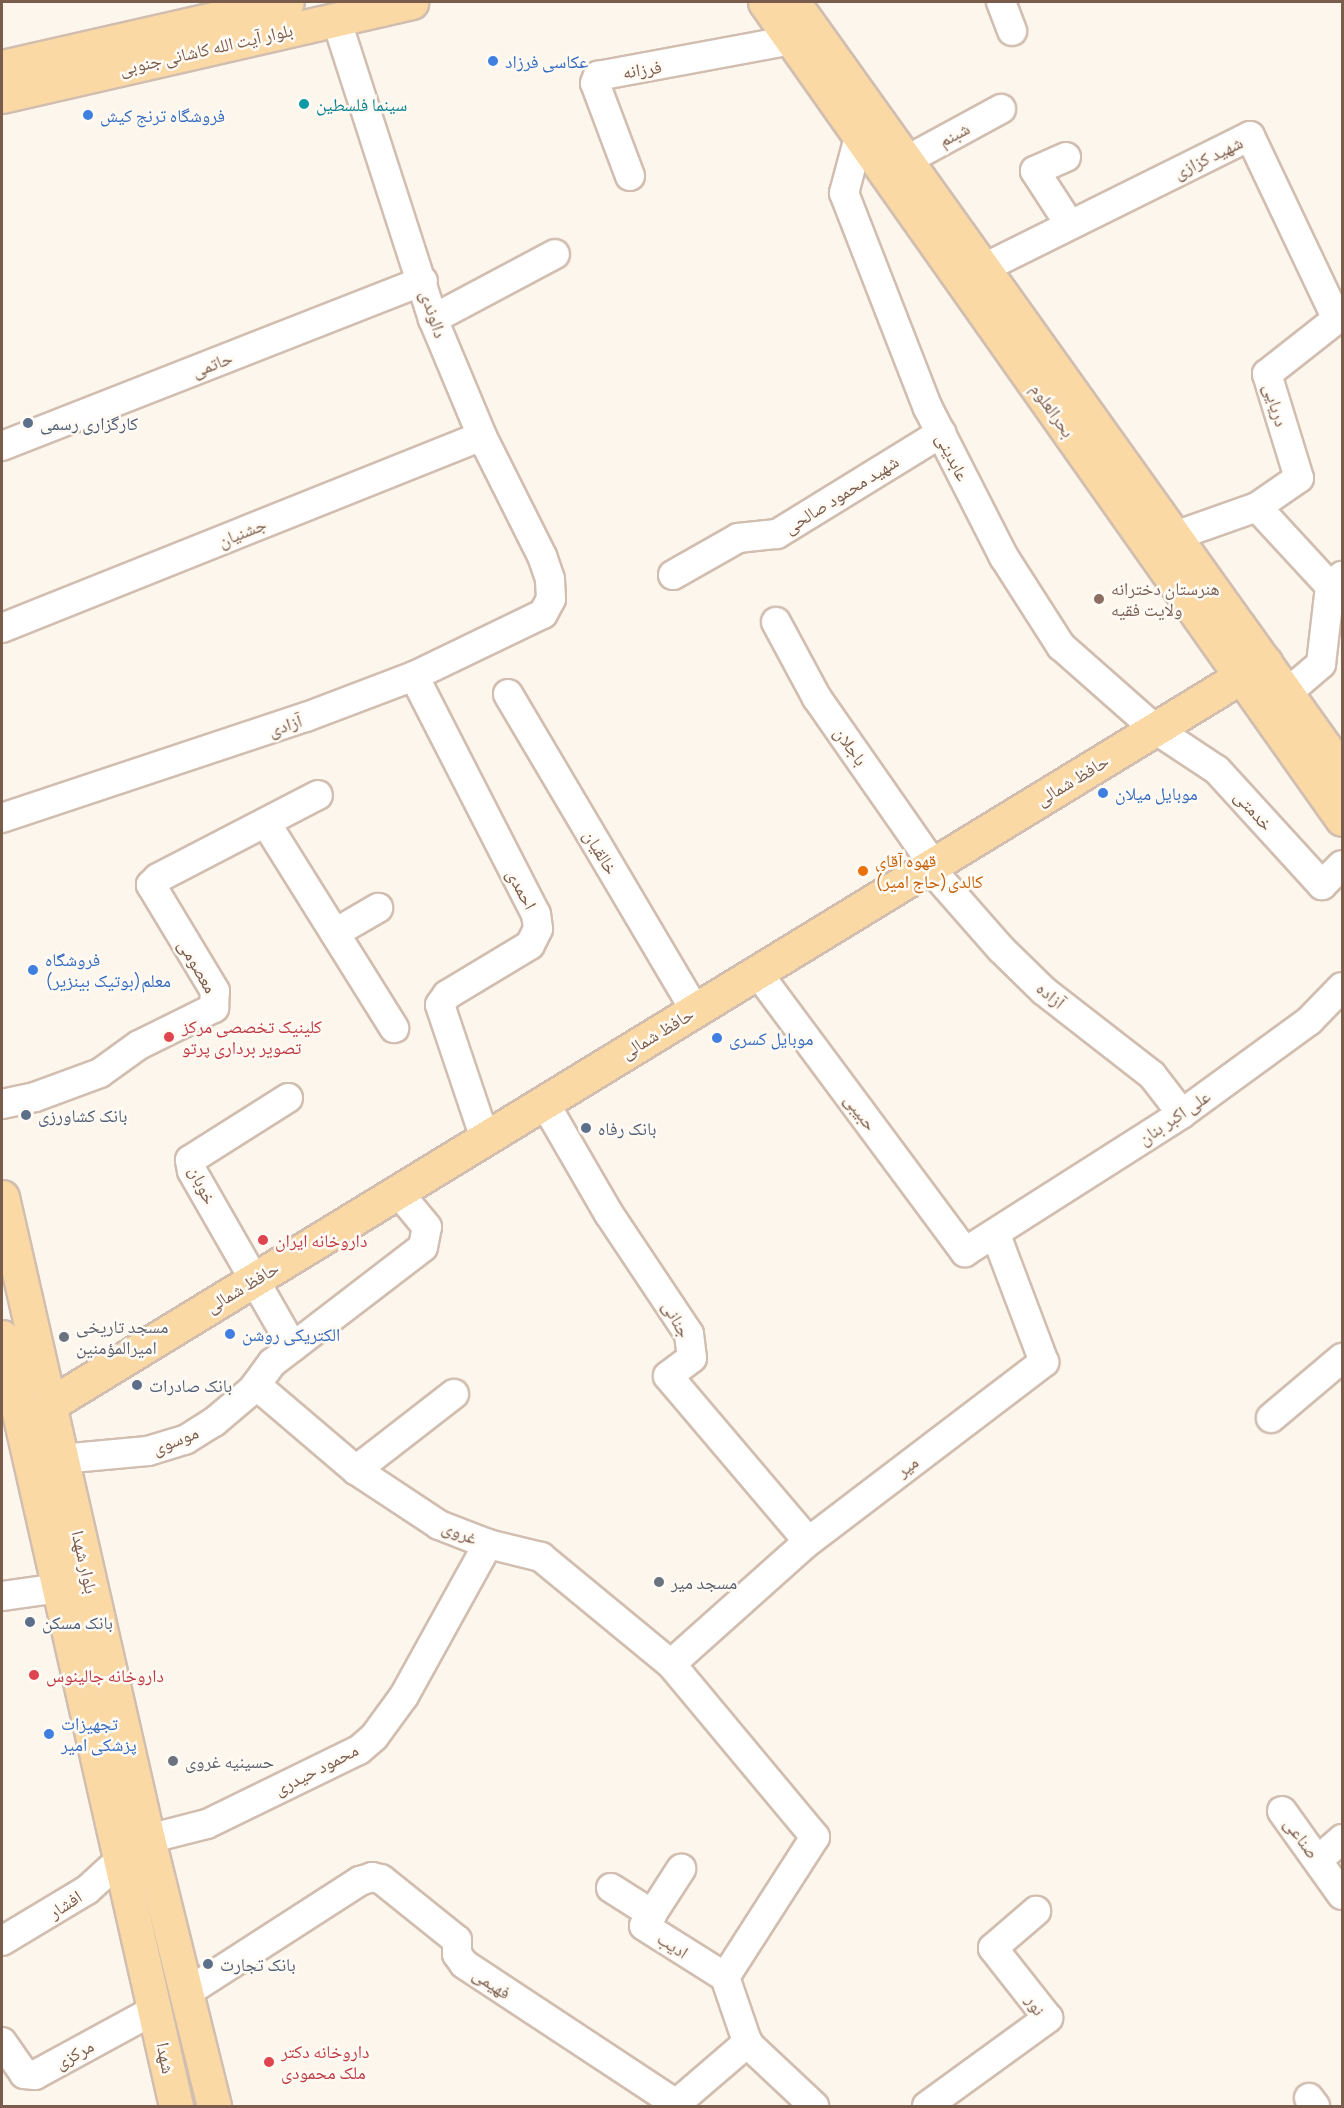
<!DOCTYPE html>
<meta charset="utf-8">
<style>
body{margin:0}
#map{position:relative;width:1344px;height:2108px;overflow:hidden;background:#fdf6ec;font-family:Manrope,"Noto Naskh Arabic",sans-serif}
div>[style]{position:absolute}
.roads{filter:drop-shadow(2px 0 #d1beb0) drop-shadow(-2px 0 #d1beb0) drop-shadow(0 2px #d1beb0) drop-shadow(0 -2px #d1beb0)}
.minor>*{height:28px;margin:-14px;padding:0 14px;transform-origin:14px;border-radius:14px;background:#fff}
.major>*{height:33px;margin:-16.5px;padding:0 16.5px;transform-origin:16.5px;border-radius:16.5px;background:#fbd9a5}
.dots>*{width:16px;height:16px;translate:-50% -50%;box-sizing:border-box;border:3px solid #fffaf3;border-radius:50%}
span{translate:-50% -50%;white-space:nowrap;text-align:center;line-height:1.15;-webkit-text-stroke:5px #fffaf3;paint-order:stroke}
.street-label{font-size:18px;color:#7a5c4d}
.shop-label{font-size:18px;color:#366cbe}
.left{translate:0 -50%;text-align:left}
.culture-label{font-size:18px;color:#0d838f}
.service-label{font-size:18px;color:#4e5e75}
.education-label{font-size:18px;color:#785e54}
.food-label{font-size:18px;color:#c56008}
.health-label{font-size:18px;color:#be3a42}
.worship-label{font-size:18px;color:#5b616d}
.frame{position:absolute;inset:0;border:3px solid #7a5c4d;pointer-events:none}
</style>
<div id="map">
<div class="roads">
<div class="minor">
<i style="left:1001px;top:2px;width:31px;rotate:69deg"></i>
<i style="left:859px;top:137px;width:58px;rotate:105deg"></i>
<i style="left:844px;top:193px;width:231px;rotate:68.7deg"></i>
<i style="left:928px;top:408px;width:167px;rotate:63deg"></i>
<i style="left:1004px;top:557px;width:106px;rotate:57.4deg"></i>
<i style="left:1061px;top:646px;width:125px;rotate:41.4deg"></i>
<i style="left:1155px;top:729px;width:74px;rotate:33.5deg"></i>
<i style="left:1217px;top:770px;width:156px;rotate:47.6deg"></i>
<i style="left:1322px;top:885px;width:28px;rotate:-45deg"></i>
<i style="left:1066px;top:157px;width:34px;rotate:156deg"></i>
<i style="left:1035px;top:171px;width:64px;rotate:57.1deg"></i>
<i style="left:907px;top:160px;width:107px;rotate:-28.5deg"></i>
<i style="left:630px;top:176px;width:99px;rotate:-110.6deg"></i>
<i style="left:595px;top:83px;width:8px;rotate:-67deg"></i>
<i style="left:598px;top:76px;width:197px;rotate:-10.5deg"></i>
<i style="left:984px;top:268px;width:297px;rotate:-26.4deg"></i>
<i style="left:1250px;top:136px;width:203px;rotate:64.6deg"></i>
<i style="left:433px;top:319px;width:138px;rotate:-28deg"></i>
<i style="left:2px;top:446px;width:452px;rotate:-21.4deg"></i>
<i style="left:1257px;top:507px;width:108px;rotate:47.3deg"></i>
<i style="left:1175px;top:536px;width:87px;rotate:-19.5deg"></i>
<i style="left:1257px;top:507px;width:51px;rotate:-34.6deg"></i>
<i style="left:1299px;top:478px;width:109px;rotate:-107.1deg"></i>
<i style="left:1267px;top:374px;width:95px;rotate:-38.2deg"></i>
<i style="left:673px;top:575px;width:75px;rotate:-29.6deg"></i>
<i style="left:738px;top:538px;width:39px;rotate:-6deg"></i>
<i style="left:777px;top:534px;width:193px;rotate:-31.6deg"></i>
<i style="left:776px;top:622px;width:86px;rotate:61.7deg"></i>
<i style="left:817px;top:698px;width:203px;rotate:55.1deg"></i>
<i style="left:2px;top:628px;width:517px;rotate:-21.8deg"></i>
<i style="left:414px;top:676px;width:267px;rotate:62.9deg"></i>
<i style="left:536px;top:914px;width:15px;rotate:82deg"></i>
<i style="left:538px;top:929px;width:18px;rotate:117deg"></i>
<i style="left:530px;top:945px;width:97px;rotate:148.9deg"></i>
<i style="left:447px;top:995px;width:12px;rotate:125deg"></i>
<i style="left:440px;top:1005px;width:141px;rotate:71.4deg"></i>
<i style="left:1287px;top:693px;width:45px;rotate:-40.5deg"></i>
<i style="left:1321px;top:664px;width:79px;rotate:-83.4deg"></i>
<i style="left:1330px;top:586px;width:16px;rotate:-40deg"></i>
<i style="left:508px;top:694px;width:367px;rotate:59.4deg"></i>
<i style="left:2px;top:818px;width:320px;rotate:-18.4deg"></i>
<i style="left:306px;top:717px;width:116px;rotate:-20.8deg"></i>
<i style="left:414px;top:676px;width:143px;rotate:-25.7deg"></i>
<i style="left:543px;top:614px;width:17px;rotate:-62deg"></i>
<i style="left:551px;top:599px;width:20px;rotate:-93deg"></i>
<i style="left:550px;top:579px;width:24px;rotate:-109deg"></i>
<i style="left:542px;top:556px;width:134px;rotate:-116.6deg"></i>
<i style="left:482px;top:436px;width:127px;rotate:-112.7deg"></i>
<i style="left:433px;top:319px;width:315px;rotate:-107.9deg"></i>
<i style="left:266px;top:823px;width:242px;rotate:58deg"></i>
<i style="left:929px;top:867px;width:109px;rotate:48.7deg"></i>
<i style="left:1001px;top:949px;width:60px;rotate:44.3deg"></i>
<i style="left:1044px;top:991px;width:137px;rotate:37.9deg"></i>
<i style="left:1152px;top:1075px;width:49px;rotate:52.4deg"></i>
<i style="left:335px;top:933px;width:50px;rotate:-30.2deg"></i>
<i style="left:757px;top:972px;width:349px;rotate:53.4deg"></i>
<i style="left:965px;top:1252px;width:255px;rotate:-32.5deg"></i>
<i style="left:1180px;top:1115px;width:160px;rotate:-36.1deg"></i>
<i style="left:1309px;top:1021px;width:47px;rotate:-45.9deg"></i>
<i style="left:288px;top:1098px;width:116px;rotate:147.7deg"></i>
<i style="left:190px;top:1160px;width:11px;rotate:80deg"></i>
<i style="left:192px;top:1171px;width:203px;rotate:60.2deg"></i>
<i style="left:544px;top:1102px;width:129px;rotate:59.9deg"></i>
<i style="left:609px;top:1214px;width:144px;rotate:56.3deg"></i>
<i style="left:689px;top:1334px;width:24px;rotate:83deg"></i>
<i style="left:692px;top:1358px;width:30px;rotate:143deg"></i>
<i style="left:668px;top:1376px;width:216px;rotate:49.7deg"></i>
<i style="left:2px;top:1104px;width:34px;rotate:-12deg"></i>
<i style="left:35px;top:1097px;width:69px;rotate:-20.3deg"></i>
<i style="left:100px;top:1073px;width:48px;rotate:-35.7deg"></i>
<i style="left:139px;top:1045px;width:84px;rotate:-26.3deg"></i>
<i style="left:214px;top:1008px;width:17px;rotate:-87deg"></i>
<i style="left:215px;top:991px;width:124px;rotate:-121.1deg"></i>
<i style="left:151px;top:885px;width:10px;rotate:-45deg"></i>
<i style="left:158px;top:878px;width:180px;rotate:-27.4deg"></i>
<i style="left:256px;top:1385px;width:131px;rotate:40.4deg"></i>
<i style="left:356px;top:1470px;width:100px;rotate:33.5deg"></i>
<i style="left:439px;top:1525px;width:53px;rotate:21.2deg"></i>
<i style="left:488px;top:1544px;width:55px;rotate:13.8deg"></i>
<i style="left:541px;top:1557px;width:168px;rotate:39.5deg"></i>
<i style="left:671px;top:1664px;width:225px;rotate:50.2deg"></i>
<i style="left:815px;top:1837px;width:166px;rotate:122.7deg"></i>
<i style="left:725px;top:1977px;width:71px;rotate:71.1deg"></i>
<i style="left:748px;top:2044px;width:91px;rotate:43.2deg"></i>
<i style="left:1271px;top:1418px;width:93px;rotate:-40.2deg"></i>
<i style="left:61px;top:1459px;width:87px;rotate:-5.3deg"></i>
<i style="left:148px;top:1451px;width:39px;rotate:-17deg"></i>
<i style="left:185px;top:1440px;width:34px;rotate:-32deg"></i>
<i style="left:214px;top:1422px;width:51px;rotate:-40.2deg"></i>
<i style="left:253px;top:1389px;width:32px;rotate:-54deg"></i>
<i style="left:272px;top:1363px;width:190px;rotate:-37.5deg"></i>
<i style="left:423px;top:1247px;width:20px;rotate:-79deg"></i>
<i style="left:427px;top:1227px;width:45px;rotate:-129.6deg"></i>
<i style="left:356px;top:1470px;width:124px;rotate:-37.8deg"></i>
<i style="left:2px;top:1596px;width:59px;rotate:-7.9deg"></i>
<i style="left:671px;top:1664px;width:178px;rotate:-41.8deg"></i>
<i style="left:804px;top:1545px;width:302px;rotate:-37.3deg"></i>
<i style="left:1044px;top:1362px;width:136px;rotate:-110.7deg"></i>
<i style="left:1282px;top:1811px;width:103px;rotate:54.5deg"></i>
<i style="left:148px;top:1839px;width:61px;rotate:-14.3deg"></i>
<i style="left:207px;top:1824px;width:169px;rotate:-26deg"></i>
<i style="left:359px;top:1750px;width:20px;rotate:-41deg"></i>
<i style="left:374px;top:1737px;width:51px;rotate:-53.8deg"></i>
<i style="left:404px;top:1696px;width:174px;rotate:-61.1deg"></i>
<i style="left:1318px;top:1860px;width:32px;rotate:-41deg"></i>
<i style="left:611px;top:1888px;width:49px;rotate:32.4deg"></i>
<i style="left:652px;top:1914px;width:14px;rotate:124deg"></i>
<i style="left:644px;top:1926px;width:96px;rotate:32.2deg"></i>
<i style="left:652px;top:1914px;width:54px;rotate:-57.2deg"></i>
<i style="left:2px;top:1941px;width:99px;rotate:-31deg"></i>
<i style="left:87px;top:1890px;width:47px;rotate:-42.4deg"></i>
<i style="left:186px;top:1993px;width:207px;rotate:-32.8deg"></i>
<i style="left:360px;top:1881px;width:13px;rotate:-18deg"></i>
<i style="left:372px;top:1877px;width:9px;rotate:13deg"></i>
<i style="left:381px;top:1879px;width:97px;rotate:38.8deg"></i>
<i style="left:457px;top:1940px;width:14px;rotate:90deg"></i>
<i style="left:457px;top:1954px;width:12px;rotate:55deg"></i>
<i style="left:464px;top:1964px;width:254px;rotate:33.4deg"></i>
<i style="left:676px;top:2104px;width:95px;rotate:-40.7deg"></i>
<i style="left:2px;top:2042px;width:39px;rotate:55deg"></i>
<i style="left:24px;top:2074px;width:11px;rotate:5deg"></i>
<i style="left:35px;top:2075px;width:138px;rotate:-28.6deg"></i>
<i style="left:1309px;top:2098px;width:10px;rotate:53deg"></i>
<i style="left:927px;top:2106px;width:150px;rotate:-36deg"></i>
<i style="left:1048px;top:2018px;width:89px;rotate:-128.2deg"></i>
<i style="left:993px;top:1948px;width:57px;rotate:-40.7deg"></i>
</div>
<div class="major">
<i style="left:765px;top:2px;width:1000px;rotate:54.77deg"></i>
<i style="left:793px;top:2px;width:945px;rotate:54.48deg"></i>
<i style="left:2px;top:67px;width:292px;rotate:-12.8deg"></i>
<i style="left:2px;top:96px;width:420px;rotate:-12.9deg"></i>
<i style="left:2px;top:1197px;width:658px;rotate:77.19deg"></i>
<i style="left:148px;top:1839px;width:275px;rotate:76.1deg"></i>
<i style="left:2px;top:1337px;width:788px;rotate:77.25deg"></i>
<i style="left:49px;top:1405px;width:1425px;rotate:-31.43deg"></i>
</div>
</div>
<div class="dots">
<i style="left:493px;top:61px;background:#3f7fe0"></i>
<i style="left:304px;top:104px;background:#0f9aa8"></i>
<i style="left:88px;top:115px;background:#3f7fe0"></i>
<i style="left:28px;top:423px;background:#5c6f8a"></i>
<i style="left:1099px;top:599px;background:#8d6e63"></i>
<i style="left:1103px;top:793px;background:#3f7fe0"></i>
<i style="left:863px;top:871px;background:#e8710a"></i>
<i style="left:33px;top:970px;background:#3f7fe0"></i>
<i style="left:169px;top:1037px;background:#e0444e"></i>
<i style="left:717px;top:1038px;background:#3f7fe0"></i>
<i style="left:26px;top:1115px;background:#5c6f8a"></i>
<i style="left:586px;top:1128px;background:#5c6f8a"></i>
<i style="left:263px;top:1240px;background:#e0444e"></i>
<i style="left:230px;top:1334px;background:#3f7fe0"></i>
<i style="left:64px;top:1337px;background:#6b7280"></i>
<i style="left:137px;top:1385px;background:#5c6f8a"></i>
<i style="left:659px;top:1582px;background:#6b7280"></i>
<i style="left:30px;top:1622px;background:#5c6f8a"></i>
<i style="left:34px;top:1675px;background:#e0444e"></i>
<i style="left:49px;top:1734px;background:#3f7fe0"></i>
<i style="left:173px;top:1761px;background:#6b7280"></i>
<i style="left:208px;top:1964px;background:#5c6f8a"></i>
<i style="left:269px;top:2062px;background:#e0444e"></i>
</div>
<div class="street-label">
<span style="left:206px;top:49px;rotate:-13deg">بلوار آیت الله کاشانی جنوبی</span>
<span style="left:642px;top:69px;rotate:-9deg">فرزانه</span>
<span style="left:954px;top:134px;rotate:-28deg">شبنم</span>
<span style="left:1208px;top:157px;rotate:-26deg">شهید کزازی</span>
<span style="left:434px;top:314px;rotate:72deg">دالوندی</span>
<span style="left:212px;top:364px;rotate:-21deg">حاتمی</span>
<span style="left:1276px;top:405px;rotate:73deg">دریایی</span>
<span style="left:1053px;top:410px;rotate:55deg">بحرالعلوم</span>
<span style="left:953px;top:457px;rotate:63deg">عابدینی</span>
<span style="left:841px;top:494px;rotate:-32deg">شهید محمود صالحی</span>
<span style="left:242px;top:532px;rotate:-22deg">جشنیان</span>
<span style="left:285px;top:725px;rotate:-18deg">آزادی</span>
<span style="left:851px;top:746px;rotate:55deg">باجلان</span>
<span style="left:1072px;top:780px;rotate:-31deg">حافظ شمالی</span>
<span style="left:1254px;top:810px;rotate:48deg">خدمتی</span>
<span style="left:601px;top:852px;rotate:59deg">خالقیان</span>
<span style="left:522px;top:889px;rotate:62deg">احمدی</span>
<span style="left:198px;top:966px;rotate:60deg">معصومی</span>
<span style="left:1051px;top:995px;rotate:40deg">آزاده</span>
<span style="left:657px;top:1033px;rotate:-31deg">حافظ شمالی</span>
<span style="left:861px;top:1112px;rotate:53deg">حبیبی</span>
<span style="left:1174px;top:1117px;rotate:-34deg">علی اکبر بنان</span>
<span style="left:203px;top:1185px;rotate:65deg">خوبان</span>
<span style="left:242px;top:1287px;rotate:-31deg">حافظ شمالی</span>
<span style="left:677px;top:1319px;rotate:61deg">جنانی</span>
<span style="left:175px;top:1440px;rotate:-22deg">موسوی</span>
<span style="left:907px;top:1466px;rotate:-37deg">میر</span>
<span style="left:460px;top:1532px;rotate:22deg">غروی</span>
<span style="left:85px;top:1562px;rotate:77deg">بلوار شهدا</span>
<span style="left:316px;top:1769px;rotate:-27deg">محمود حیدری</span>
<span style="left:1302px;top:1838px;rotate:54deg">صناعی</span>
<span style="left:65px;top:1904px;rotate:-33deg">افشار</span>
<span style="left:673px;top:1945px;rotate:33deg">ادیب</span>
<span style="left:492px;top:1983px;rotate:34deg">فهیمی</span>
<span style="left:1036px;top:2005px;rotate:57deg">نور</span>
<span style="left:74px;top:2054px;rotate:-29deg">مرکزی</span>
<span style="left:166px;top:2058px;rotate:79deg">شهدا</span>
</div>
<div class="shop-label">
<span class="left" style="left:505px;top:61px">عکاسی فرزاد</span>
<span class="left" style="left:100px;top:115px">فروشگاه ترنج کیش</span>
<span class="left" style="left:1115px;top:793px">موبایل میلان</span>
<span class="left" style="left:45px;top:970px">فروشگاه<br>معلم(بوتیک بینزیر)</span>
<span class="left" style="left:729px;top:1038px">موبایل کسری</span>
<span class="left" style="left:242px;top:1334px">الکتریکی روشن</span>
<span class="left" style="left:61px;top:1734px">تجهیزات<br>پزشکی امیر</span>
</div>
<div class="culture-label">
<span class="left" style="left:316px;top:104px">سینما فلسطین</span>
</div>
<div class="service-label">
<span class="left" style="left:40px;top:423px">کارگزاری رسمی</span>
<span class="left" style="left:38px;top:1115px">بانک کشاورزی</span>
<span class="left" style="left:598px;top:1128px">بانک رفاه</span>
<span class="left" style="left:149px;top:1385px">بانک صادرات</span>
<span class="left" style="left:42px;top:1622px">بانک مسکن</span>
<span class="left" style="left:220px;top:1964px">بانک تجارت</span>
</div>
<div class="education-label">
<span class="left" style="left:1111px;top:599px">هنرستان دخترانه<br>ولایت فقیه</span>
</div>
<div class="food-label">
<span class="left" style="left:875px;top:871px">قهوه آقای<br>کالدی(حاج امیر)</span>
</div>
<div class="health-label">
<span class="left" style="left:182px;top:1037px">کلینیک تخصصی مرکز<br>تصویر برداری پرتو</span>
<span class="left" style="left:275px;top:1240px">داروخانه ایران</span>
<span class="left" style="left:46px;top:1675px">داروخانه جالینوس</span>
<span class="left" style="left:281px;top:2062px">داروخانه دکتر<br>ملک محمودی</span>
</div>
<div class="worship-label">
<span class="left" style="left:76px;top:1337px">مسجد تاریخی<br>امیرالمؤمنین</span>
<span class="left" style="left:671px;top:1582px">مسجد میر</span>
<span class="left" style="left:185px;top:1761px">حسینیه غروی</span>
</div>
<div class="frame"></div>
</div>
